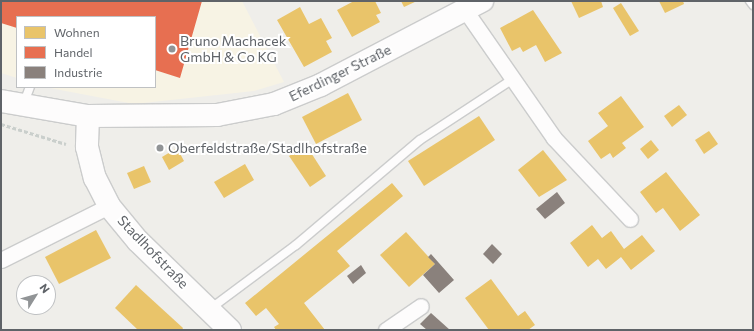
<!DOCTYPE html>
<meta charset="utf-8">
<style>
body{margin:0}
#map{position:relative;width:754px;height:331px;overflow:hidden;background:#efeeea;font-family:Commissioner,sans-serif}
div>[style]{position:absolute}
.commercial>*{inset:0;background:#f7f3e4}
.homes>*{inset:0;background:#e9c46a}
.shops>*{inset:0;background:#e76f51}
.industry>*{inset:0;background:#8a817c}
.path>*{height:2.5px;margin-top:-1.25px;transform-origin:0;background:repeating-linear-gradient(90deg,#cacfcc 0 4px,transparent 0 6px)}
.roads{filter:drop-shadow(1px 0 #cbcccc) drop-shadow(-1px 0 #cbcccc) drop-shadow(0 1px #cbcccc) drop-shadow(0 -1px #cbcccc)}
.lane>*{height:8px;margin:-4px;padding:0 4px;transform-origin:4px;border-radius:4px;background:#fdfcfc}
.street>*{height:15px;margin:-7.5px;padding:0 7.5px;transform-origin:7.5px;border-radius:7.5px;background:#fdfcfc}
.secondary>*{height:22px;margin:-11px;padding:0 11px;transform-origin:11px;border-radius:11px;background:#fdfcfc}
.dots>*{width:11px;height:11px;translate:-50% -50%;box-sizing:border-box;border:2px solid #fff;border-radius:50%}
span{translate:-50% -50%;white-space:nowrap;text-align:center;line-height:1.15;-webkit-text-stroke:4px #fff;paint-order:stroke}
.poi-label{font-size:14px;color:#5f6368}
.left{translate:0 -50%;text-align:left}
.street-label{font-size:14px;color:#5f6368}
.frame{position:absolute;inset:0;border:2px solid #5f6368;pointer-events:none}
.legend{position:absolute;left:16px;top:16px;width:140px;height:72px;box-sizing:border-box;background:#fff;border:1px solid #bfc1c3;margin:0;padding:5px 7px;list-style:none;font-size:12px;color:#5f6368}
.legend li{display:flex;align-items:center;gap:8px;height:20px}
.legend b{width:20px;border:1px solid #bfc1c3}
.north{position:absolute;left:16px;top:275px;width:40px;height:40px;box-sizing:border-box;background:#fff;border:1px solid #bfc1c3;border-radius:50%;rotate:53deg;font-size:11px;font-weight:700;line-height:16px;text-align:center;color:#5f6368}
.north::after{content:'';display:block;margin:auto;width:14px;height:18px;background:#919496;clip-path:polygon(50% 0,100% 100%,50% 72%,0 100%)}
</style>
<div id="map">
<div class="commercial">
<i style="clip-path:polygon(1px 1px,242px 1px,284px 82px,254px 91px,134px 104px,55px 89px,47px 87px,155px 87px,155px 17px,17px 17px,17px 78px,1px 73px)"></i>
</div>
<div class="homes">
<i style="clip-path:polygon(354px 1px,375px 1px,381px 13px,376px 15px,380px 22px,352px 37px,337px 10px)"></i>
<i style="clip-path:polygon(401px 1px,417px 1px,404px 7px)"></i>
<i style="clip-path:polygon(571px 1px,601px 1px,603px 7px,579px 18px)"></i>
<i style="clip-path:polygon(659px 1px,683px 1px,684px 4px,665px 13px)"></i>
<i style="clip-path:polygon(621px 3px,639px 31px,630px 36px,613px 8px)"></i>
<i style="clip-path:polygon(300px 7px,309px 24px,321px 18px,332px 38px,326px 41px,332px 52px,304px 67px,277px 20px)"></i>
<i style="clip-path:polygon(533px 10px,562px 53px,545px 62px,536px 45px,523px 52px,520px 47px,512px 51px,500px 28px)"></i>
<i style="clip-path:polygon(348px 93px,362px 120px,316px 144px,302px 117px)"></i>
<i style="clip-path:polygon(621px 96px,644px 127px,622px 143px,626px 148px,613px 158px,610px 153px,601px 159px,588px 141px,608px 126px,598px 113px)"></i>
<i style="clip-path:polygon(679px 105px,687px 115px,672px 127px,664px 116px)"></i>
<i style="clip-path:polygon(479px 116px,495px 140px,424px 186px,408px 161px)"></i>
<i style="clip-path:polygon(709px 131px,718px 144px,704px 154px,695px 140px)"></i>
<i style="clip-path:polygon(651px 140px,659px 150px,648px 159px,640px 149px)"></i>
<i style="clip-path:polygon(306px 145px,326px 176px,310px 187px,289px 156px)"></i>
<i style="clip-path:polygon(177px 148px,184px 161px,169px 170px,162px 157px)"></i>
<i style="clip-path:polygon(543px 150px,567px 180px,539px 197px,518px 170px)"></i>
<i style="clip-path:polygon(245px 164px,254px 180px,224px 198px,214px 182px)"></i>
<i style="clip-path:polygon(144px 166px,151px 182px,134px 189px,127px 173px)"></i>
<i style="clip-path:polygon(666px 172px,700px 215px,680px 231px,663px 208px,656px 213px,640px 192px)"></i>
<i style="clip-path:polygon(392px 183px,403px 196px,337px 251px,350px 266px,304px 303px,325px 330px,276px 330px,274px 327px,279px 324px,266px 308px,256px 316px,245px 303px)"></i>
<i style="clip-path:polygon(592px 225px,602px 238px,611px 231px,624px 249px,642px 235px,655px 251px,631px 270px,621px 257px,606px 269px,598px 259px,588px 267px,570px 243px)"></i>
<i style="clip-path:polygon(96px 230px,111px 258px,59px 284px,45px 257px)"></i>
<i style="clip-path:polygon(406px 232px,435px 264px,409px 287px,380px 255px)"></i>
<i style="clip-path:polygon(491px 279px,518px 316px,525px 311px,535px 325px,528px 330px,489px 330px,465px 298px)"></i>
<i style="clip-path:polygon(136px 285px,183px 328px,182px 330px,138px 330px,115px 308px)"></i>
</div>
<div class="shops">
<i style="clip-path:polygon(1px 1px,202px 1px,180px 78px,155px 70px,155px 17px,17px 17px,17px 28px,1px 23px)"></i>
</div>
<div class="industry">
<i style="clip-path:polygon(557px 192px,565px 203px,545px 219px,536px 209px)"></i>
<i style="clip-path:polygon(492px 244px,502px 254px,493px 264px,483px 254px)"></i>
<i style="clip-path:polygon(431px 254px,454px 280px,439px 293px,423px 275px,435px 264px,428px 257px)"></i>
<i style="clip-path:polygon(361px 265px,366px 273px,353px 284px,347px 276px)"></i>
<i style="clip-path:polygon(431px 313px,450px 330px,427px 330px,420px 324px)"></i>
</div>
<div class="path">
<i style="left:1px;top:124px;width:68px;rotate:17.1deg"></i>
</div>
<div class="roads">
<div class="lane">
<i style="left:750px;top:1px;width:5px;rotate:53deg"></i>
<i style="left:23px;top:105px;width:19px;rotate:-69deg"></i>
<i style="left:210px;top:309px;width:107px;rotate:-36.7deg"></i>
<i style="left:296px;top:245px;width:162px;rotate:-40.3deg"></i>
<i style="left:420px;top:140px;width:111px;rotate:-33.3deg"></i>
</div>
<div class="street">
<i style="left:465px;top:10px;width:156px;rotate:55.2deg"></i>
<i style="left:554px;top:138px;width:111px;rotate:46.8deg"></i>
<i style="left:1px;top:260px;width:121px;rotate:-26.6deg"></i>
<i style="left:386px;top:330px;width:42px;rotate:-34.4deg"></i>
</div>
<div class="secondary">
<i style="left:1px;top:101px;width:88px;rotate:9.8deg"></i>
<i style="left:88px;top:116px;width:129px;rotate:-0.4deg"></i>
<i style="left:217px;top:115px;width:58px;rotate:-10.9deg"></i>
<i style="left:274px;top:104px;width:51px;rotate:-22deg"></i>
<i style="left:321px;top:85px;width:182px;rotate:-27.6deg"></i>
<i style="left:88px;top:116px;width:31px;rotate:92deg"></i>
<i style="left:87px;top:147px;width:32px;rotate:76deg"></i>
<i style="left:95px;top:178px;width:31px;rotate:63deg"></i>
<i style="left:109px;top:206px;width:45px;rotate:50.4deg"></i>
<i style="left:138px;top:241px;width:128px;rotate:44.1deg"></i>
</div>
</div>
<div class="dots">
<i style="left:172px;top:49px;background:#919496"></i>
<i style="left:160px;top:148px;background:#919496"></i>
</div>
<div class="poi-label">
<span class="left" style="left:180px;top:49px">Bruno Machacek<br>GmbH &amp; Co KG</span>
<span class="left" style="left:168px;top:148px">Oberfeldstraße/Stadlhofstraße</span>
</div>
<div class="street-label">
<span style="left:340px;top:73px;rotate:-26deg">Eferdinger Straße</span>
<span style="left:153px;top:252px;rotate:46deg">Stadlhofstraße</span>
</div>
<div class="frame"></div>
<ul class="legend">
<li><b style="height:11px;background:#e9c46a"></b>Wohnen</li>
<li><b style="height:11px;background:#e76f51"></b>Handel</li>
<li><b style="height:11px;background:#8a817c"></b>Industrie</li>
</ul>
<div class="north">N</div>
</div>
